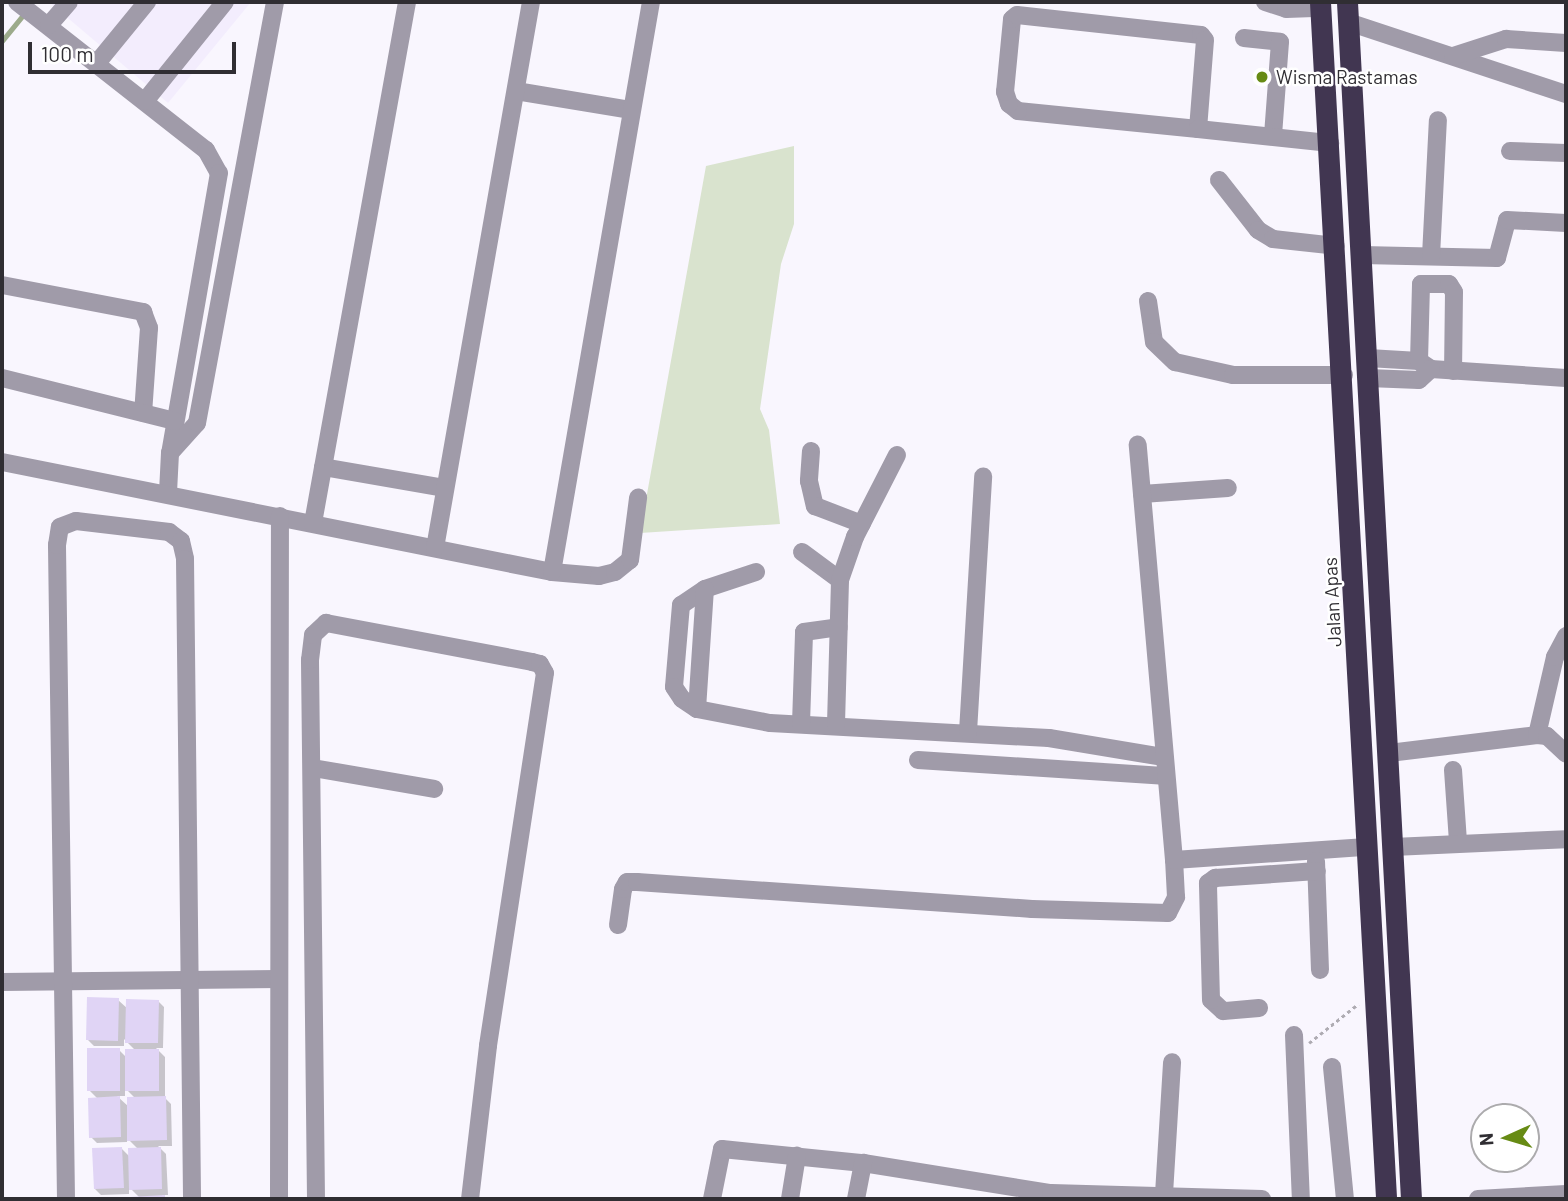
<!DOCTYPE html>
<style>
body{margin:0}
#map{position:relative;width:1568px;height:1201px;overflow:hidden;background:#f9f6fe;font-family:Barlow,sans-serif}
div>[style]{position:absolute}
.built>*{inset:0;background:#f3edfd}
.green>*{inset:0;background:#d9e3ce}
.shadow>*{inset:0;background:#0003}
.stream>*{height:4.5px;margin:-2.25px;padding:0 2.25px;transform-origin:2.25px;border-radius:2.25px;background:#9caa8b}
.building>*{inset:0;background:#e0d4f5}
.path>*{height:2.5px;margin-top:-1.25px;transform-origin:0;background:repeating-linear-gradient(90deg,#aeabb2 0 3.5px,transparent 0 7px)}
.minor>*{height:18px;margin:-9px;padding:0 9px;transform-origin:9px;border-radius:9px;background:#a09ba9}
.highway>*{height:21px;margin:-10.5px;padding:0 10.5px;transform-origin:10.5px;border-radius:10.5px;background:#413651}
.dots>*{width:19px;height:19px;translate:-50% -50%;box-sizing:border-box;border:4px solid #fff;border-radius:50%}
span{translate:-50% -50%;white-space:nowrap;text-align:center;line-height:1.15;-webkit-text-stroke:5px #fff;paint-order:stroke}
.poi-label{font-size:19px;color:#302e33}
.left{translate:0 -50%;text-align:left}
.street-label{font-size:19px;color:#302e33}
.frame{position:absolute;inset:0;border:4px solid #302e33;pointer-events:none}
.north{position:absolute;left:1470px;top:1103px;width:70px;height:70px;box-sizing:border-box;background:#fff;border:2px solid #acabad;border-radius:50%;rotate:266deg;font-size:19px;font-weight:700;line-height:28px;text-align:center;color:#302e33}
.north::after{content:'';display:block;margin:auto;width:24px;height:32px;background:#678b14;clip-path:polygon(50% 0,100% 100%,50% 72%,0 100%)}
.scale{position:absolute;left:28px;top:42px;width:208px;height:32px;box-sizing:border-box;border:4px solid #302e33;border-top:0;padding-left:9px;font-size:21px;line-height:24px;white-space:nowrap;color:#302e33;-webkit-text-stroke:5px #fff;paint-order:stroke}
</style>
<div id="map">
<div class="built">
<i style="clip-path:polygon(49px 2px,251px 2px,168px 103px)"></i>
</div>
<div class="green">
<i style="clip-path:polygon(794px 146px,794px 224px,781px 264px,760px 409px,769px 430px,780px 524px,640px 533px,706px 166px)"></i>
</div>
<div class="shadow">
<i style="clip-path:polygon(evenodd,118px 1000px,128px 1009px,158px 1001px,164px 1007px,163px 1048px,156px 1048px,165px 1057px,165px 1098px,171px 1104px,172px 1146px,158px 1146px,166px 1154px,168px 1195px,162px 1195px,166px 1199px,132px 1199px,140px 1198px,129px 1187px,129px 1194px,101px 1195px,95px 1189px,121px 1148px,130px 1157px,138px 1149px,127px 1138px,127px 1142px,97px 1143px,91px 1137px,98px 1099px,89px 1090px,119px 1050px,127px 1058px,136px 1051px,124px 1039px,124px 1046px,94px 1046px,88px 1040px,118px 1000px,125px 1088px,136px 1099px,129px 1107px,117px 1096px,125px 1096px,125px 1088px)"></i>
</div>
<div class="stream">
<i style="left:2px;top:41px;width:35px;rotate:-51deg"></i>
</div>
<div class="building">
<i style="clip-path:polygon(87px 997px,119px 998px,118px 1041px,86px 1040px)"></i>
<i style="clip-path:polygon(126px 999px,159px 1000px,158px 1043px,125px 1043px)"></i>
<i style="clip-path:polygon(87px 1048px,120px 1048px,120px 1091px,87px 1091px)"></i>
<i style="clip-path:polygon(125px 1049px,159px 1049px,159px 1091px,125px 1091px)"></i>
<i style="clip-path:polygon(120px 1096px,121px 1137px,89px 1138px,88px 1098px)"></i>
<i style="clip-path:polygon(166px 1096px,167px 1140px,127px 1141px,127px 1097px)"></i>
<i style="clip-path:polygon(122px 1147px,124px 1188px,94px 1189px,92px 1148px)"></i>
<i style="clip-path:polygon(161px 1147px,162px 1189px,129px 1190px,128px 1148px)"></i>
<i style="clip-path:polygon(165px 1195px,165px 1199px,130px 1199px,130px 1197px)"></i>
</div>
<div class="path">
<i style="left:1309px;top:1043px;width:63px;rotate:-38.5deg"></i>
</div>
<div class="minor">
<i style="left:17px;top:2px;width:240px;rotate:38.1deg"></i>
<i style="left:206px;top:150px;width:26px;rotate:61deg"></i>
<i style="left:219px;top:173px;width:284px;rotate:99.9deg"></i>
<i style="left:170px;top:453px;width:40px;rotate:92.9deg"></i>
<i style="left:1265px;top:2px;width:22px;rotate:18deg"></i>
<i style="left:1286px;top:9px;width:35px;rotate:-2deg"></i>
<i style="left:1348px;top:22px;width:230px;rotate:18.3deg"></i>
<i style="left:49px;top:25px;width:30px;rotate:-49deg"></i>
<i style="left:1244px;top:38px;width:36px;rotate:6deg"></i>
<i style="left:1280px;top:42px;width:94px;rotate:94.3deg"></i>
<i style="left:1453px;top:56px;width:56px;rotate:-17.8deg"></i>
<i style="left:1506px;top:39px;width:60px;rotate:3.8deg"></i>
<i style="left:97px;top:63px;width:79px;rotate:-50.7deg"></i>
<i style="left:516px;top:91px;width:117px;rotate:9.4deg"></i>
<i style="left:145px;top:101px;width:127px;rotate:-51.1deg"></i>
<i style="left:1198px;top:129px;width:181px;rotate:-174.3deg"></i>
<i style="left:1018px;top:111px;width:11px;rotate:-142deg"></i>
<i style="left:1009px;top:104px;width:13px;rotate:-108deg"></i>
<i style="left:1005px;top:92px;width:73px;rotate:-84.5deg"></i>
<i style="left:1012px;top:19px;width:6px;rotate:-39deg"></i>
<i style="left:1017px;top:15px;width:185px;rotate:6.2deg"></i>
<i style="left:1201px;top:35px;width:6px;rotate:51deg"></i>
<i style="left:1205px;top:40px;width:89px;rotate:94.5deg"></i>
<i style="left:1198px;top:129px;width:133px;rotate:6.1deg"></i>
<i style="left:1510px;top:151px;width:56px;rotate:2deg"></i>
<i style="left:1219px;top:180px;width:63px;rotate:52deg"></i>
<i style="left:1258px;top:230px;width:17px;rotate:31deg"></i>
<i style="left:1273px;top:239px;width:63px;rotate:6.3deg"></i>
<i style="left:1362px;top:255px;width:135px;rotate:1.3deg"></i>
<i style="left:1497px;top:258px;width:39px;rotate:-75deg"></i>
<i style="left:1507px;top:220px;width:59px;rotate:2.9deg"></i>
<i style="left:1431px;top:256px;width:136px;rotate:-87.1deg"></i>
<i style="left:2px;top:285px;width:144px;rotate:10.8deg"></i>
<i style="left:143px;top:312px;width:17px;rotate:69deg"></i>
<i style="left:149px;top:328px;width:85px;rotate:94deg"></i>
<i style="left:1148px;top:301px;width:41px;rotate:81.7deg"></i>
<i style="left:1154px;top:342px;width:29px;rotate:44deg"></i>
<i style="left:1175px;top:362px;width:59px;rotate:12.6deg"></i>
<i style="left:1233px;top:375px;width:111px"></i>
<i style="left:1368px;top:358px;width:51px;rotate:3.4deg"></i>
<i style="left:1419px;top:361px;width:14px;rotate:34deg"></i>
<i style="left:1431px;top:369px;width:135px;rotate:3.8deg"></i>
<i style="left:1419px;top:361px;width:77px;rotate:-88.5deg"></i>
<i style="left:1421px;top:284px;width:28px"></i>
<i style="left:1449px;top:284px;width:9px;rotate:58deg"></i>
<i style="left:1454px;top:292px;width:79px;rotate:90.7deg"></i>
<i style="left:2px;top:378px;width:178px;rotate:14deg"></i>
<i style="left:1368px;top:378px;width:51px;rotate:2.2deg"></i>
<i style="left:1419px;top:380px;width:16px;rotate:-43deg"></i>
<i style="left:811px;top:451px;width:30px;rotate:94deg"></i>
<i style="left:809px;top:481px;width:26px;rotate:77deg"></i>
<i style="left:815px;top:506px;width:50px;rotate:21deg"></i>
<i style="left:170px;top:453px;width:40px;rotate:-48deg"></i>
<i style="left:197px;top:423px;width:428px;rotate:-79.5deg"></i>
<i style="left:2px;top:462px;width:561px;rotate:11.31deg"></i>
<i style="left:552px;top:572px;width:47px;rotate:4.9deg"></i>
<i style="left:599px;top:576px;width:16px;rotate:-14deg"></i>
<i style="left:615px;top:572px;width:19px;rotate:-39deg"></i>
<i style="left:630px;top:560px;width:63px;rotate:-82.6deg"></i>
<i style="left:323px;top:467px;width:124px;rotate:9.8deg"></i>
<i style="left:1142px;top:494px;width:86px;rotate:-4deg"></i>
<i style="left:313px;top:523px;width:529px;rotate:-79.77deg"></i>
<i style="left:435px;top:548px;width:554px;rotate:-80.03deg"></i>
<i style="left:802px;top:552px;width:47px;rotate:36.4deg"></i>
<i style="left:552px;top:572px;width:579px;rotate:-80.15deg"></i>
<i style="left:756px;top:572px;width:54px;rotate:161.6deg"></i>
<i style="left:705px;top:589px;width:29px;rotate:146deg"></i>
<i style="left:681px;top:605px;width:82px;rotate:94.9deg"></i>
<i style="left:674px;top:687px;width:14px;rotate:56deg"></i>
<i style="left:682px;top:699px;width:18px;rotate:34deg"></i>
<i style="left:697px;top:709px;width:74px;rotate:10.9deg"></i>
<i style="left:770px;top:723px;width:279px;rotate:3.1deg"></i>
<i style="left:1049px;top:738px;width:115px;rotate:9.5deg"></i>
<i style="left:697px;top:709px;width:120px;rotate:-86.2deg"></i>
<i style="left:801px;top:724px;width:92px;rotate:-88.1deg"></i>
<i style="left:804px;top:632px;width:35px;rotate:-8deg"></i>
<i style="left:836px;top:724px;width:144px;rotate:-88.4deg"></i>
<i style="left:840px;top:580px;width:46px;rotate:-70.8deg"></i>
<i style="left:855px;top:537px;width:92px;rotate:-62.9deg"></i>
<i style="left:968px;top:732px;width:256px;rotate:-86.6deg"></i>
<i style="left:1537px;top:735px;width:80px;rotate:-77deg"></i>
<i style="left:1555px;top:657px;width:24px;rotate:-62deg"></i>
<i style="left:1389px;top:753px;width:149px;rotate:-6.9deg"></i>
<i style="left:1537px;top:735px;width:10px;rotate:6deg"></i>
<i style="left:1547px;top:736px;width:26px;rotate:43deg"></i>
<i style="left:918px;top:760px;width:246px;rotate:3.7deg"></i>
<i style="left:313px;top:768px;width:123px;rotate:9.8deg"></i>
<i style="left:1453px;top:770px;width:72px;rotate:86deg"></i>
<i style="left:1393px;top:847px;width:173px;rotate:-2.6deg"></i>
<i style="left:1174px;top:860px;width:193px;rotate:-3.9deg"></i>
<i style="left:1316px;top:861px;width:109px;rotate:87.9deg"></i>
<i style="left:618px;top:925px;width:36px;rotate:-82deg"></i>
<i style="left:623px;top:889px;width:8px;rotate:-60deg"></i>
<i style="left:627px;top:882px;width:10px"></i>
<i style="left:637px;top:882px;width:396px;rotate:3.9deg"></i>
<i style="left:1032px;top:909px;width:136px;rotate:1.7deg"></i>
<i style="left:1168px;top:913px;width:18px;rotate:-63deg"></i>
<i style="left:1176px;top:897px;width:37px;rotate:-93deg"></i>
<i style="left:1174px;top:860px;width:417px;rotate:-95deg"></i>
<i style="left:2px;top:982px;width:277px;rotate:-0.6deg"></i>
<i style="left:1259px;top:1008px;width:36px;rotate:175deg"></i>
<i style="left:1223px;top:1011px;width:16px;rotate:-137deg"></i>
<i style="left:1211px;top:1000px;width:117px;rotate:-91.5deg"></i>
<i style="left:1208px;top:883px;width:9px;rotate:-36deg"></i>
<i style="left:1215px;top:878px;width:102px;rotate:-3.9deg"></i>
<i style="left:1294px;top:1035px;width:164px;rotate:87.6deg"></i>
<i style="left:1332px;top:1067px;width:133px;rotate:84.4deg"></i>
<i style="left:1164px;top:1194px;width:132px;rotate:-86.5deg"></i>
<i style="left:66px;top:1199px;width:654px;rotate:-90.79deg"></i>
<i style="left:57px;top:545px;width:18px;rotate:-81deg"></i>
<i style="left:60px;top:527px;width:17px;rotate:-21deg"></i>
<i style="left:76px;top:521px;width:94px;rotate:6.7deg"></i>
<i style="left:169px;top:532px;width:15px;rotate:37deg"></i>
<i style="left:181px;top:541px;width:18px;rotate:77deg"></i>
<i style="left:185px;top:559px;width:640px;rotate:89.37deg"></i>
<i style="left:279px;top:1199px;width:683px;rotate:-89.92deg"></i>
<i style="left:316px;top:1199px;width:539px;rotate:-90.64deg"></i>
<i style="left:310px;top:660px;width:25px;rotate:-83deg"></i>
<i style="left:313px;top:635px;width:18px;rotate:-43deg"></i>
<i style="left:326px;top:623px;width:210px;rotate:10.7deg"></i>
<i style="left:532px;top:662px;width:8px;rotate:14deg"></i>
<i style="left:540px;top:664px;width:10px;rotate:61deg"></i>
<i style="left:545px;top:673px;width:377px;rotate:98.7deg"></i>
<i style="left:488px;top:1046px;width:154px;rotate:96.7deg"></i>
<i style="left:712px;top:1199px;width:51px;rotate:-78.7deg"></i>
<i style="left:722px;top:1149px;width:142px;rotate:5.7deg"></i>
<i style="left:863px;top:1163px;width:190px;rotate:9.1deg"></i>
<i style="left:1051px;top:1193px;width:211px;rotate:1.6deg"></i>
<i style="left:790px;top:1199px;width:44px;rotate:-80.8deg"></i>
<i style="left:856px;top:1199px;width:37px;rotate:-79deg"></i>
<i style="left:1478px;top:1199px;width:88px;rotate:-3.3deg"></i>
</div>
<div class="highway">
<i style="left:1320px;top:2px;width:1199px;rotate:86.84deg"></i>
<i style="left:1347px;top:2px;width:1199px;rotate:86.94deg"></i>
</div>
<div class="dots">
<i style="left:1262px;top:77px;background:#678b14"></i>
</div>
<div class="poi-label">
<span class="left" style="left:1276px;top:77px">Wisma Rastamas</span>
</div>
<div class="street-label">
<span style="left:1332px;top:602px;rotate:-93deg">Jalan Apas</span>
</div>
<div class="frame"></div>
<div class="north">N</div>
<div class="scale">100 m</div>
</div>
